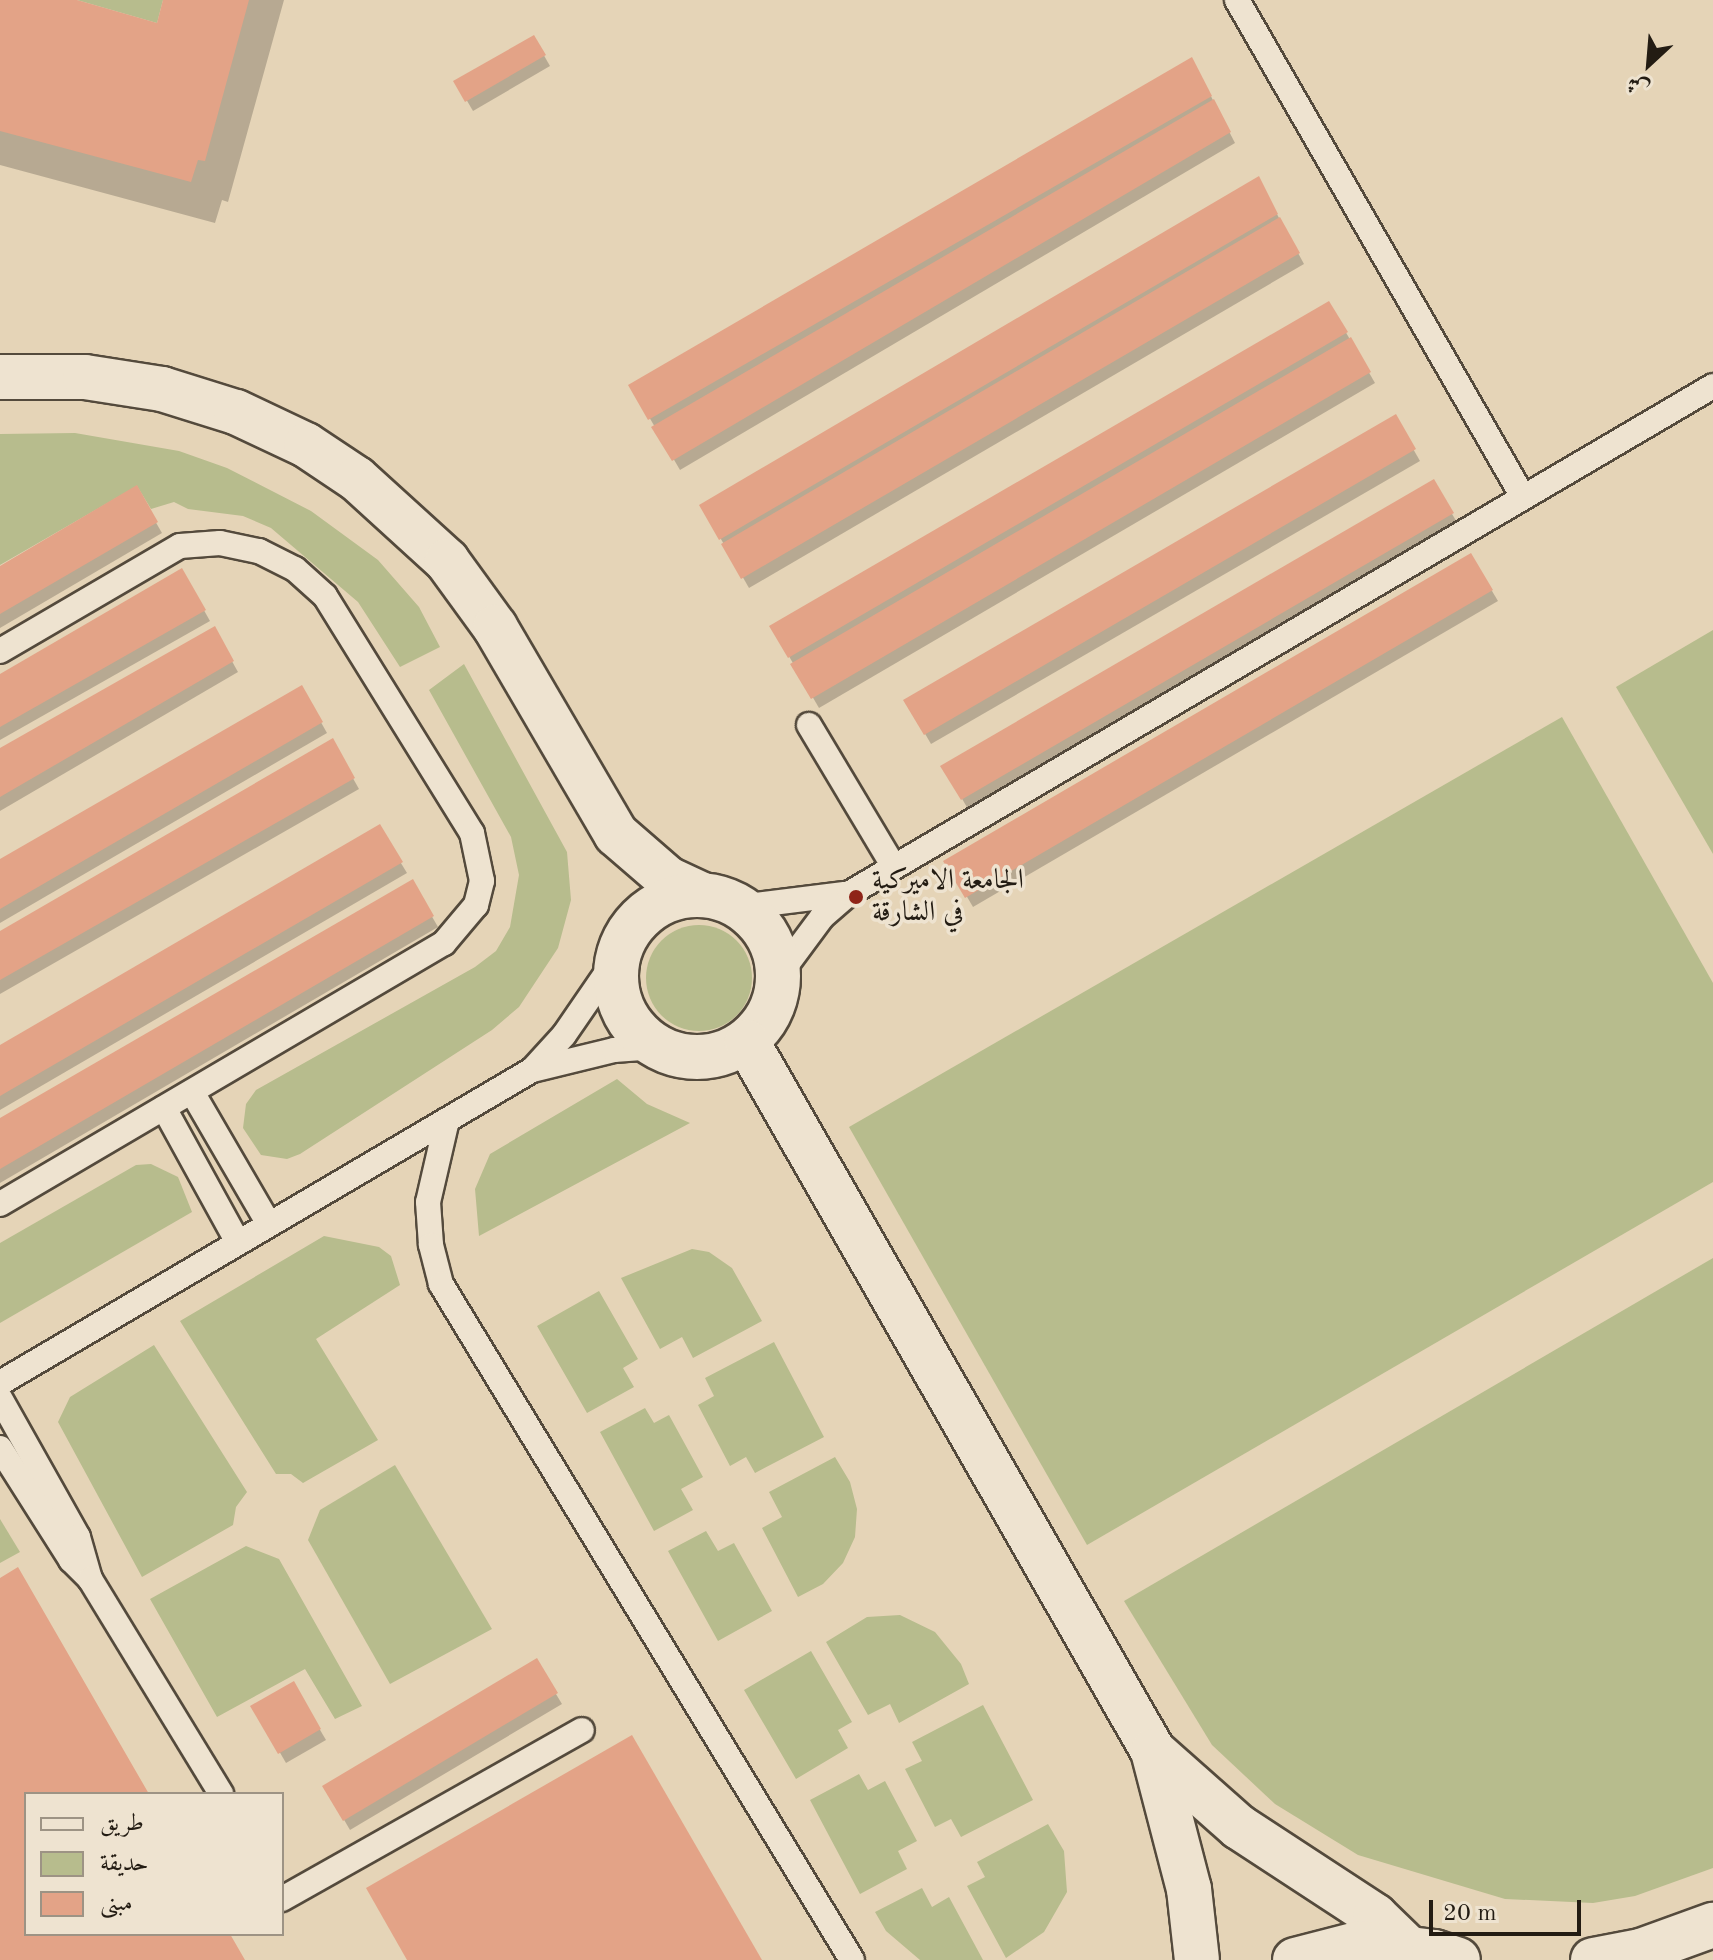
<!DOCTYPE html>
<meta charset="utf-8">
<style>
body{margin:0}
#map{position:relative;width:1713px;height:1960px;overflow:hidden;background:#e5d4b7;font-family:"Old Standard TT",Amiri,serif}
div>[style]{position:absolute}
.green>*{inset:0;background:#b7bc8d}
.round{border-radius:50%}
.shadow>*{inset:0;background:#0003}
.building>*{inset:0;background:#e3a387}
.roads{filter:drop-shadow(2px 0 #544a3c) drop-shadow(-2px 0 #544a3c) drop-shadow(0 2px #544a3c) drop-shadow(0 -2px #544a3c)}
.lane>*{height:24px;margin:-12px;padding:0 12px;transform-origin:12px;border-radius:12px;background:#eee3d0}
.secondary>*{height:44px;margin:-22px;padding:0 22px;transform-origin:22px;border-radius:22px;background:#eee3d0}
.secondary>.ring{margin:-22px;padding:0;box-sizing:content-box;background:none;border:44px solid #eee3d0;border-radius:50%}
.dots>*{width:22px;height:22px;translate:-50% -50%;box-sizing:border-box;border:4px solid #eee3d0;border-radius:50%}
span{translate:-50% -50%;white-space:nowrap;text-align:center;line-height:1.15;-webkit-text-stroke:7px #eee3d0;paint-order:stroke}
.poi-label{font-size:28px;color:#231c13}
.left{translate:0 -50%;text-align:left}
.legend{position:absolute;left:24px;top:1792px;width:260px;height:144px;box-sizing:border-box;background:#eee3d0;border:2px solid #9d9384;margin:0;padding:10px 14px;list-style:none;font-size:24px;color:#231c13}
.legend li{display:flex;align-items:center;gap:16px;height:40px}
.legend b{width:40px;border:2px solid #9d9384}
.north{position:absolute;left:1609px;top:24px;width:80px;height:80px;-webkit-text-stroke:6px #eee3d0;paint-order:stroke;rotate:206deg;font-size:22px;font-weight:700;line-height:32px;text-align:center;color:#231c13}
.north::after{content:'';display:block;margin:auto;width:28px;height:36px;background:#231c13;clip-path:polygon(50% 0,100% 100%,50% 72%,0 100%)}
.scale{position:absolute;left:1429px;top:1900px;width:152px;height:36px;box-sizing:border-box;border:4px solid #231c13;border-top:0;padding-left:10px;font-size:24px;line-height:28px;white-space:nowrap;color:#231c13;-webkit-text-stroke:6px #eee3d0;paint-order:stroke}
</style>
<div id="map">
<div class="green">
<i style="clip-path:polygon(77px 0,163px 0,157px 23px)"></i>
<i style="clip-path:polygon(75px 433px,179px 451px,227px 468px,311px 511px,378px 560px,419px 607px,440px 647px,400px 667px,358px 602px,271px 528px,243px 516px,188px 509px,174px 502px,151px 509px,137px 486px,0 565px,0 434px)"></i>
<i style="clip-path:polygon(1713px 630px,1713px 854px,1616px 687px)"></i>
<i style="clip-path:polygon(464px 664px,567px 852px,571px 900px,558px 948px,519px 1007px,492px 1030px,300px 1154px,287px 1159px,261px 1155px,243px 1128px,246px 1104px,256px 1090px,475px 967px,496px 951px,510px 927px,519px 875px,511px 837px,429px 690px)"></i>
<i style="clip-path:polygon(1562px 717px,1713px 983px,1713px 1182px,1087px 1545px,849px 1127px)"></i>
<i class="round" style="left:646px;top:925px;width:106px;height:106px"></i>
<i style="clip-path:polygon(617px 1079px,647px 1104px,690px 1123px,479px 1236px,475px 1189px,490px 1154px)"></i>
<i style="clip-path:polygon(151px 1164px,178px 1177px,192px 1212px,0 1323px,0 1243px,136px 1165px)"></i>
<i style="clip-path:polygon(324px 1236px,379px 1247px,391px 1256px,400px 1285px,316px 1339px,378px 1440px,303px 1483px,291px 1474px,276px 1474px,180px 1321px)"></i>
<i style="clip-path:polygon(692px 1249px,709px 1252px,732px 1268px,762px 1321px,693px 1358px,682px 1337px,660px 1349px,621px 1278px)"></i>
<i style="clip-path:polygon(1713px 1258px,1713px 1868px,1635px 1896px,1593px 1903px,1505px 1899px,1358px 1855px,1275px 1804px,1212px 1745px,1124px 1601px)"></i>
<i style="clip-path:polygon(599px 1291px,638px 1359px,623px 1368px,634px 1387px,587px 1413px,537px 1326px)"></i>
<i style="clip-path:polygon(774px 1342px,824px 1437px,755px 1473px,746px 1457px,730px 1466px,698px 1405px,714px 1396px,705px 1378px)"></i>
<i style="clip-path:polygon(154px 1345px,247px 1492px,236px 1507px,233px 1525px,142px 1577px,58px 1422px,70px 1397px)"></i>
<i style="clip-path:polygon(645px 1408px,654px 1423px,669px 1415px,703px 1477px,681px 1489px,693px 1510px,654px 1531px,600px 1432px)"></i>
<i style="clip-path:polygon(835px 1457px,850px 1482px,857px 1509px,855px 1537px,843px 1563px,823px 1584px,798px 1597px,762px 1528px,782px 1517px,769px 1492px)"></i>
<i style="clip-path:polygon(395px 1465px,492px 1629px,390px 1684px,308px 1540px,320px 1510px)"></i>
<i style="clip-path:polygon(0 1519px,20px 1552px,0 1563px)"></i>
<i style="clip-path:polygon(706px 1531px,718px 1551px,734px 1543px,772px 1611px,718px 1641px,668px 1551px)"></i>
<i style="clip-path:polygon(246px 1546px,279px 1559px,362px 1706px,335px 1719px,305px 1669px,217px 1717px,150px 1599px)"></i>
<i style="clip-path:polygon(900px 1615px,935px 1632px,961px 1664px,969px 1684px,899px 1723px,890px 1704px,868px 1715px,826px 1642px,867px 1617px)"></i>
<i style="clip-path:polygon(811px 1651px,852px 1722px,838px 1730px,848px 1748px,796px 1779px,744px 1690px)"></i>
<i style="clip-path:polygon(983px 1705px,1033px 1800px,961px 1837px,951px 1819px,935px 1827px,905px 1769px,922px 1761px,912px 1742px)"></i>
<i style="clip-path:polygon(859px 1774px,868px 1790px,885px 1781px,917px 1841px,898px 1851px,907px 1869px,860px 1894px,810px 1800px)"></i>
<i style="clip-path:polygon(1048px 1824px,1064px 1851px,1067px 1892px,1044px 1932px,1006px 1958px,967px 1886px,985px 1877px,977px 1862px)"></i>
<i style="clip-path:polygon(922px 1888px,932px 1907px,949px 1897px,983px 1960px,920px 1960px,886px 1931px,875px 1912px)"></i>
</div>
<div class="shadow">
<i style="clip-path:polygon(0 0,70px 0,158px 25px,165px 0,284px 0,228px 202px,222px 200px,215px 223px,0 165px)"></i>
<i style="clip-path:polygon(534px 38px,550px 66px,473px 111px,456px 82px)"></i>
<i style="clip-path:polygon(1197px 69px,1235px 143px,680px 470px,631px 386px)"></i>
<i style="clip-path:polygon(1258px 179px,1304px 264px,749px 588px,702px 506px)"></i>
<i style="clip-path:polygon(1329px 303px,1375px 383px,819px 708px,772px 627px)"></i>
<i style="clip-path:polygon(1395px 417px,1420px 461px,931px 744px,906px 701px)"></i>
<i style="clip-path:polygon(1433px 482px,1458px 524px,968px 809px,943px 766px)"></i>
<i style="clip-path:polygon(136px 488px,162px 533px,0 628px,0 568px)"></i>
<i style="clip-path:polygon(1471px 556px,1498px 601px,973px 907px,946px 861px)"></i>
<i style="clip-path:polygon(182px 571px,210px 621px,0 740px,0 676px)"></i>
<i style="clip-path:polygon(214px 629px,238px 672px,0 811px,0 750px)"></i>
<i style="clip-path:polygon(301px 687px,327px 733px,0 923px,0 861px)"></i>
<i style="clip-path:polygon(332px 741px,359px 789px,0 994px,0 934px)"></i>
<i style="clip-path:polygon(379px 827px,407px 873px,0 1110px,0 1048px)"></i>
<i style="clip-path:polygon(412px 882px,438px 927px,0 1183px,0 1121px)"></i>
<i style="clip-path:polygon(536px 1661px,562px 1704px,350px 1830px,325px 1787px)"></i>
<i style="clip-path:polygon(293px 1684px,326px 1740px,286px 1763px,253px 1706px)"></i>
</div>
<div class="building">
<i style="clip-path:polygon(0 0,77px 0,157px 23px,163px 0,249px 0,205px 161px,198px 160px,191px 182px,0 131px)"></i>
<i style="clip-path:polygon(534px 35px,546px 55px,465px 102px,453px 81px)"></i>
<i style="clip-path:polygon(1192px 57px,1212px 96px,648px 420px,628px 385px)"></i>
<i style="clip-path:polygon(1214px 99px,1231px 132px,672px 461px,651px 427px)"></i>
<i style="clip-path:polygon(1259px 176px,1278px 214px,719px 540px,699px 505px)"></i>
<i style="clip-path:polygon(1280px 217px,1300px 253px,741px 579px,721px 544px)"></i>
<i style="clip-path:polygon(1329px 301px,1348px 332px,788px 658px,769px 626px)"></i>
<i style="clip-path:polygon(1351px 337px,1371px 372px,811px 699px,790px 664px)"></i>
<i style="clip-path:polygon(1396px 414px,1416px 449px,924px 735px,903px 700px)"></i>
<i style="clip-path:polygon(1434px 479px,1454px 513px,961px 800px,940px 766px)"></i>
<i style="clip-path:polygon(137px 485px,158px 522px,0 614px,0 566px)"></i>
<i style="clip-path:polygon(1471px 553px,1493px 590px,965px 898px,943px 861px)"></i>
<i style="clip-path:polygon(182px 568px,206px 610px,0 727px,0 674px)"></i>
<i style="clip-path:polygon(215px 626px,234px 661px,0 797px,0 748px)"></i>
<i style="clip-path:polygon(302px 685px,323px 722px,0 909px,0 859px)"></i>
<i style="clip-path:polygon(333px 738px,355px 778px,0 980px,0 931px)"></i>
<i style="clip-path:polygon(380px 824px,403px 862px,0 1096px,0 1045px)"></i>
<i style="clip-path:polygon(413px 879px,434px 916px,0 1169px,0 1118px)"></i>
<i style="clip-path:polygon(18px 1567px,149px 1794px,26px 1794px,26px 1934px,230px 1934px,245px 1960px,0 1960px,0 1578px)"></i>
<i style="clip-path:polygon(537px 1658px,558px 1693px,343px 1821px,322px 1786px)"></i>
<i style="clip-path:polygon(294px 1681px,321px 1729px,278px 1754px,250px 1706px)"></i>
<i style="clip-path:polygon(632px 1735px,762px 1960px,407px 1960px,366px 1888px)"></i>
</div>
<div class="roads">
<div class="lane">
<i style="left:1237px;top:0;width:573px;rotate:60.08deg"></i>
<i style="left:0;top:651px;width:208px;rotate:-30.3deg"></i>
<i style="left:180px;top:546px;width:40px;rotate:-4.3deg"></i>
<i style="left:220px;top:543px;width:40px;rotate:12deg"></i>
<i style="left:259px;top:551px;width:40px;rotate:26.6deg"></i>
<i style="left:295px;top:569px;width:40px;rotate:42deg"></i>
<i style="left:325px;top:596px;width:279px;rotate:58.2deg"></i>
<i style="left:472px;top:833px;width:49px;rotate:78.2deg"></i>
<i style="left:482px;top:881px;width:25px;rotate:104deg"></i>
<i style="left:476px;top:905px;width:50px;rotate:130.1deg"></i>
<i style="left:444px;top:943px;width:515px;rotate:149.55deg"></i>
<i style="left:809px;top:725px;width:165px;rotate:59.1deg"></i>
<i style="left:740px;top:907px;width:105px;rotate:-7.1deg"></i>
<i style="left:779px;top:975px;width:72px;rotate:-53.4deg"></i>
<i style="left:822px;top:917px;width:37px;rotate:-41deg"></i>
<i style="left:850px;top:893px;width:1001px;rotate:-30.43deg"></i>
<i style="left:532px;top:1070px;width:47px;rotate:-47.6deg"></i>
<i style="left:564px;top:1035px;width:93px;rotate:-55.5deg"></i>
<i style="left:192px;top:1092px;width:149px;rotate:59.8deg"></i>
<i style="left:164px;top:1108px;width:149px;rotate:61.2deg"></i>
<i style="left:447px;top:1120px;width:84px;rotate:103deg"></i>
<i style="left:428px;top:1202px;width:43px;rotate:86deg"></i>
<i style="left:431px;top:1245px;width:40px;rotate:75.6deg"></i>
<i style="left:441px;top:1284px;width:791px;rotate:58.7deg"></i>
<i style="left:0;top:1383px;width:617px;rotate:-30.47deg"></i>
<i style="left:532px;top:1070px;width:84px;rotate:-13.7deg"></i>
<i style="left:614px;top:1050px;width:42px;rotate:-4.1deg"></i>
<i style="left:0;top:1398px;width:159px;rotate:60.7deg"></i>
<i style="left:78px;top:1537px;width:44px;rotate:74.1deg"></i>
<i style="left:0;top:1448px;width:133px;rotate:57.6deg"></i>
<i style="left:71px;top:1560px;width:27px;rotate:45deg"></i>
<i style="left:90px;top:1579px;width:252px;rotate:58.6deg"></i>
<i style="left:282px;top:1899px;width:344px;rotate:-29.4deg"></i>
</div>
<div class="secondary">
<i style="left:0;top:377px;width:85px"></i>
<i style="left:85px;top:377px;width:78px;rotate:8.9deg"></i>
<i style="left:162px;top:389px;width:77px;rotate:17.3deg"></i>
<i style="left:236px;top:412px;width:77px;rotate:25.2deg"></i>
<i style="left:306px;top:445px;width:61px;rotate:33.7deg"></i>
<i style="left:357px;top:479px;width:122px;rotate:42.3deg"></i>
<i style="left:447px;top:561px;width:82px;rotate:54deg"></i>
<i style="left:495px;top:627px;width:240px;rotate:59.7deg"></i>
<i style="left:616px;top:834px;width:69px;rotate:40.9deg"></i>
<i style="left:668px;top:879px;width:35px;rotate:25deg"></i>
<i class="ring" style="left:616px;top:895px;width:118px;height:118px"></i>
<i style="left:747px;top:1042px;width:817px;rotate:60.2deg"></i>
<i style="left:1153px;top:1751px;width:143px;rotate:75.4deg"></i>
<i style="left:1189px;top:1889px;width:71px;rotate:83.6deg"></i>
<i style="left:1153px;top:1751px;width:115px;rotate:41.5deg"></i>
<i style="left:1239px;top:1827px;width:163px;rotate:33.2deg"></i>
<i style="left:1375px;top:1916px;width:45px;rotate:44.1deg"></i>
<i style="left:1295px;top:1960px;width:68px;rotate:-14.4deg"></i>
<i style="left:1361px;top:1943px;width:74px;rotate:7deg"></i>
<i style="left:1434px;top:1952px;width:25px;rotate:18deg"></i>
<i style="left:1593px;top:1960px;width:49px;rotate:-10.6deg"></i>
<i style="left:1641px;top:1951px;width:77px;rotate:-19.9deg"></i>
</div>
</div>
<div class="dots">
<i style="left:856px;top:897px;background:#8f2418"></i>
</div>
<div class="poi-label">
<span class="left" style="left:872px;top:897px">الجامعة الاميركية<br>في الشارقة</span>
</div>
<ul class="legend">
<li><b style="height:10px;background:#eee3d0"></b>طريق</li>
<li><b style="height:22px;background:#b7bc8d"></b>حديقة</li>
<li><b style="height:22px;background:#e3a387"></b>مبنى</li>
</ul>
<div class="north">ش</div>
<div class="scale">20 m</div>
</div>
